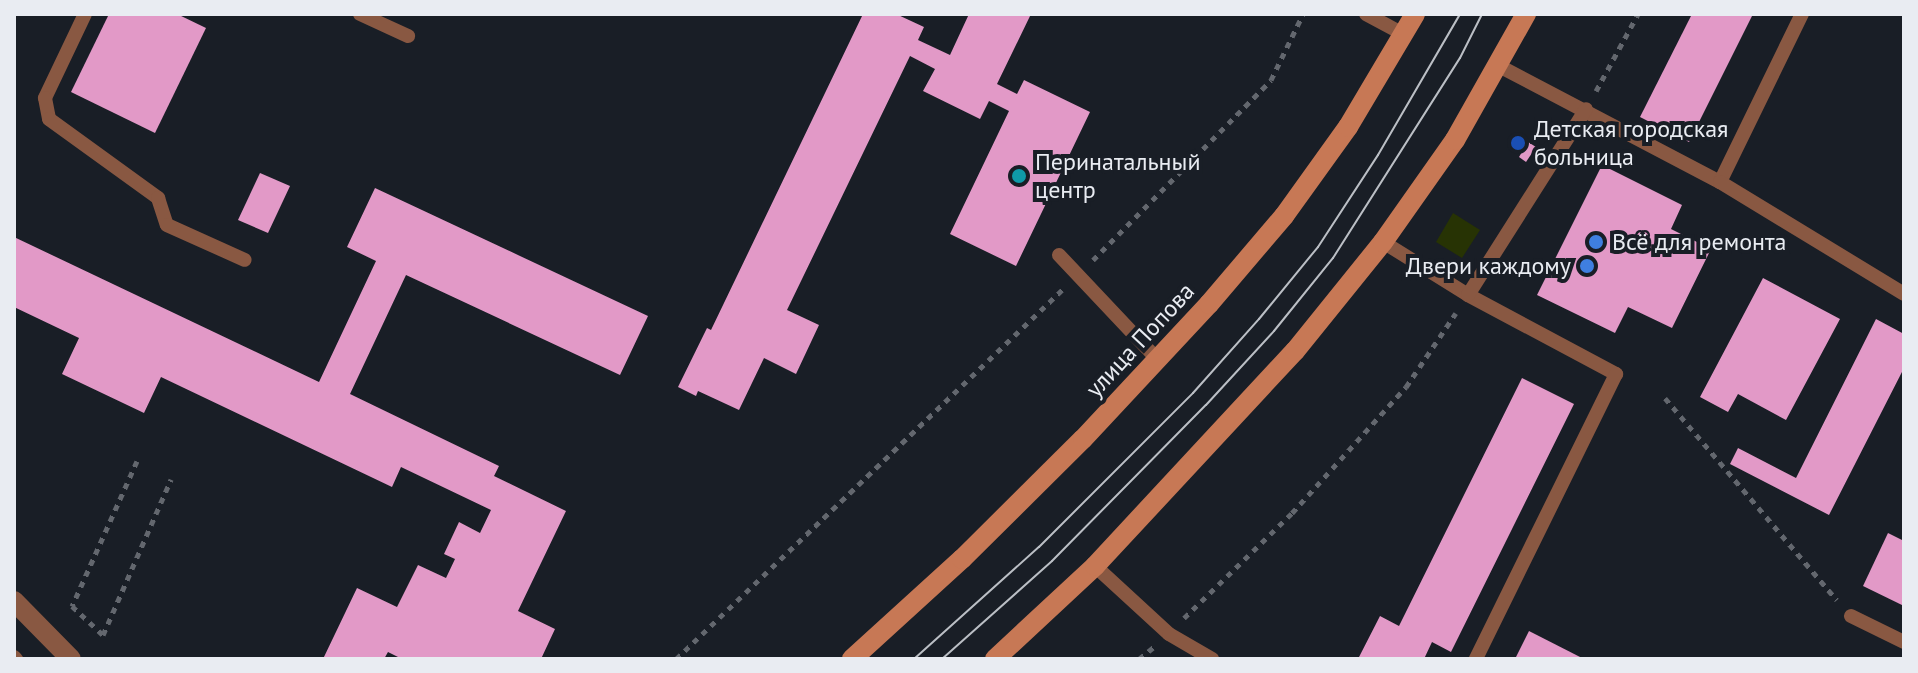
<!DOCTYPE html>
<meta charset="utf-8">
<style>
body{margin:0}
#map{position:relative;width:1918px;height:673px;overflow:hidden;background:#191e26;font-family:"PT Sans",sans-serif}
div>[style]{position:absolute}
.green>*{inset:0;background:#273304}
.building>*{inset:0;background:#e299c7}
.path>*{height:5px;margin-top:-2.5px;transform-origin:0;background:repeating-linear-gradient(90deg,#63676e 0 6px,transparent 0 12px)}
.lane>*{height:14px;margin:-7px;padding:0 7px;transform-origin:7px;border-radius:7px;background:#895842}
.street>*{height:20px;margin:-10px;padding:0 10px;transform-origin:10px;border-radius:10px;background:#895842}
.secondary>*{height:20px;margin:-10px;padding:0 10px;transform-origin:10px;border-radius:10px;background:#c77855}
.tram>*{height:2px;margin:-1px;padding:0 1px;transform-origin:1px;border-radius:1px;background:#bbbfc5}
.dots>*{width:22px;height:22px;translate:-50% -50%;box-sizing:border-box;border:4px solid #191e26;border-radius:50%}
span{translate:-50% -50%;white-space:nowrap;text-align:center;line-height:1.15;-webkit-text-stroke:8px #191e26;paint-order:stroke}
.poi-label{font-size:24px;color:#e9ecf2}
.left{translate:0 -50%;text-align:left}
.right{translate:-100% -50%;text-align:right}
.street-label{font-size:24px;color:#e9ecf2}
.frame{position:absolute;inset:0;border:16px solid #e9ecf2;pointer-events:none}
</style>
<div id="map">
<div class="green">
<i style="clip-path:polygon(1453px 213px,1480px 230px,1462px 258px,1436px 242px)"></i>
</div>
<div class="building">
<i style="clip-path:polygon(109px 14px,177px 14px,206px 28px,155px 133px,71px 92px)"></i>
<i style="clip-path:polygon(863px 14px,896px 14px,924px 27px,918px 40px,950px 55px,969px 14px,1031px 14px,997px 84px,1017px 94px,1024px 80px,1090px 112px,1016px 266px,950px 234px,1009px 111px,989px 101px,980px 119px,923px 91px,935px 69px,910px 56px,787px 310px,819px 325px,796px 374px,764px 358px,739px 410px,698px 391px,696px 396px,678px 387px,707px 328px,711px 330px)"></i>
<i style="clip-path:polygon(1692px 14px,1753px 14px,1689px 142px,1640px 117px)"></i>
<i style="clip-path:polygon(1528px 142px,1536px 147px,1526px 162px,1519px 157px)"></i>
<i style="clip-path:polygon(1602px 165px,1682px 205px,1671px 229px,1711px 249px,1672px 328px,1628px 307px,1615px 333px,1537px 295px)"></i>
<i style="clip-path:polygon(260px 173px,290px 186px,268px 233px,238px 220px)"></i>
<i style="clip-path:polygon(375px 188px,648px 316px,620px 375px,406px 275px,350px 394px,499px 466px,494px 476px,566px 511px,518px 611px,555px 629px,541px 659px,402px 659px,388px 652px,384px 659px,323px 659px,357px 588px,397px 607px,418px 565px,446px 578px,455px 559px,444px 554px,459px 522px,480px 533px,491px 510px,401px 467px,392px 487px,161px 377px,144px 413px,62px 374px,79px 338px,14px 307px,14px 237px,319px 382px,376px 261px,347px 247px)"></i>
<i style="clip-path:polygon(1763px 278px,1840px 319px,1786px 420px,1738px 394px,1728px 412px,1700px 397px)"></i>
<i style="clip-path:polygon(1876px 319px,1904px 334px,1904px 368px,1829px 515px,1730px 464px,1738px 448px,1796px 478px)"></i>
<i style="clip-path:polygon(1522px 378px,1574px 404px,1451px 652px,1432px 642px,1424px 659px,1358px 659px,1380px 616px,1399px 626px)"></i>
<i style="clip-path:polygon(1888px 533px,1904px 541px,1904px 606px,1863px 586px)"></i>
<i style="clip-path:polygon(1529px 631px,1584px 659px,1515px 659px)"></i>
</div>
<div class="path">
<i style="left:1596px;top:91px;width:88px;rotate:-61.4deg"></i>
<i style="left:1093px;top:260px;width:253px;rotate:-45.3deg"></i>
<i style="left:1271px;top:80px;width:73px;rotate:-64.1deg"></i>
<i style="left:1665px;top:398px;width:265px;rotate:49.6deg"></i>
<i style="left:137px;top:461px;width:159px;rotate:114.1deg"></i>
<i style="left:72px;top:606px;width:42px;rotate:43.1deg"></i>
<i style="left:103px;top:635px;width:170px;rotate:-66.4deg"></i>
<i style="left:1184px;top:618px;width:151px;rotate:-44.2deg"></i>
<i style="left:1292px;top:513px;width:170px;rotate:-47.9deg"></i>
<i style="left:1406px;top:387px;width:89px;rotate:-56deg"></i>
<i style="left:676px;top:659px;width:535px;rotate:-43.71deg"></i>
<i style="left:1139px;top:659px;width:19px;rotate:-39deg"></i>
</div>
<div class="lane">
<i style="left:85px;top:14px;width:93px;rotate:115.5deg"></i>
<i style="left:45px;top:98px;width:21px;rotate:79deg"></i>
<i style="left:49px;top:119px;width:135px;rotate:35.9deg"></i>
<i style="left:158px;top:198px;width:28px;rotate:72deg"></i>
<i style="left:167px;top:225px;width:85px;rotate:24.2deg"></i>
<i style="left:360px;top:14px;width:53px;rotate:24.6deg"></i>
<i style="left:1366px;top:14px;width:44px;rotate:28.3deg"></i>
<i style="left:1499px;top:66px;width:250px;rotate:27.7deg"></i>
<i style="left:1720px;top:182px;width:187px;rotate:-64deg"></i>
<i style="left:1720px;top:182px;width:215px;rotate:31.3deg"></i>
<i style="left:1383px;top:242px;width:100px;rotate:31.9deg"></i>
<i style="left:1468px;top:295px;width:168px;rotate:28.1deg"></i>
<i style="left:1616px;top:374px;width:318px;rotate:116.2deg"></i>
<i style="left:1059px;top:255px;width:143px;rotate:46.7deg"></i>
<i style="left:1468px;top:295px;width:220px;rotate:-57.6deg"></i>
<i style="left:1095px;top:566px;width:100px;rotate:42.6deg"></i>
<i style="left:1169px;top:634px;width:50px;rotate:30.2deg"></i>
<i style="left:1851px;top:616px;width:59px;rotate:26.1deg"></i>
<i style="left:14px;top:657px;width:3px;rotate:45deg"></i>
</div>
<div class="street">
<i style="left:14px;top:601px;width:81px;rotate:45.5deg"></i>
</div>
<div class="secondary">
<i style="left:852px;top:659px;width:149px;rotate:-42.3deg"></i>
<i style="left:962px;top:559px;width:170px;rotate:-44.8deg"></i>
<i style="left:1083px;top:439px;width:185px;rotate:-47deg"></i>
<i style="left:1209px;top:304px;width:116px;rotate:-49.6deg"></i>
<i style="left:1284px;top:216px;width:110px;rotate:-54.3deg"></i>
<i style="left:1348px;top:127px;width:131px;rotate:-59.3deg"></i>
<i style="left:995px;top:659px;width:137px;rotate:-42.9deg"></i>
<i style="left:1095px;top:566px;width:294px;rotate:-47.1deg"></i>
<i style="left:1295px;top:351px;width:140px;rotate:-51.1deg"></i>
<i style="left:1383px;top:242px;width:125px;rotate:-54.8deg"></i>
<i style="left:1455px;top:140px;width:145px;rotate:-60.6deg"></i>
</div>
<div class="tram">
<i style="left:914px;top:659px;width:168px;rotate:-41.9deg"></i>
<i style="left:1039px;top:547px;width:218px;rotate:-45deg"></i>
<i style="left:1193px;top:393px;width:99px;rotate:-48.3deg"></i>
<i style="left:1259px;top:319px;width:93px;rotate:-50.7deg"></i>
<i style="left:1318px;top:247px;width:110px;rotate:-56.9deg"></i>
<i style="left:1378px;top:155px;width:163px;rotate:-59.8deg"></i>
<i style="left:942px;top:659px;width:147px;rotate:-41.7deg"></i>
<i style="left:1052px;top:561px;width:219px;rotate:-45.4deg"></i>
<i style="left:1206px;top:405px;width:100px;rotate:-47.4deg"></i>
<i style="left:1274px;top:331px;width:94px;rotate:-51.1deg"></i>
<i style="left:1333px;top:258px;width:237px;rotate:-57.6deg"></i>
<i style="left:1460px;top:58px;width:49px;rotate:-63.4deg"></i>
</div>
<div class="dots">
<i style="left:1518px;top:143px;background:#1a4fb4"></i>
<i style="left:1019px;top:176px;background:#0f9aa8"></i>
<i style="left:1596px;top:242px;background:#3f7fe0"></i>
<i style="left:1587px;top:266px;background:#3f7fe0"></i>
</div>
<div class="poi-label">
<span class="left" style="left:1534px;top:143px">Детская городская<br>больница</span>
<span class="left" style="left:1035px;top:176px">Перинатальный<br>центр</span>
<span class="left" style="left:1612px;top:242px">Всё для ремонта</span>
<span class="right" style="left:1571px;top:266px">Двери каждому</span>
</div>
<div class="street-label">
<span style="left:1140px;top:340px;rotate:-47deg">улица Попова</span>
</div>
<div class="frame"></div>
</div>
